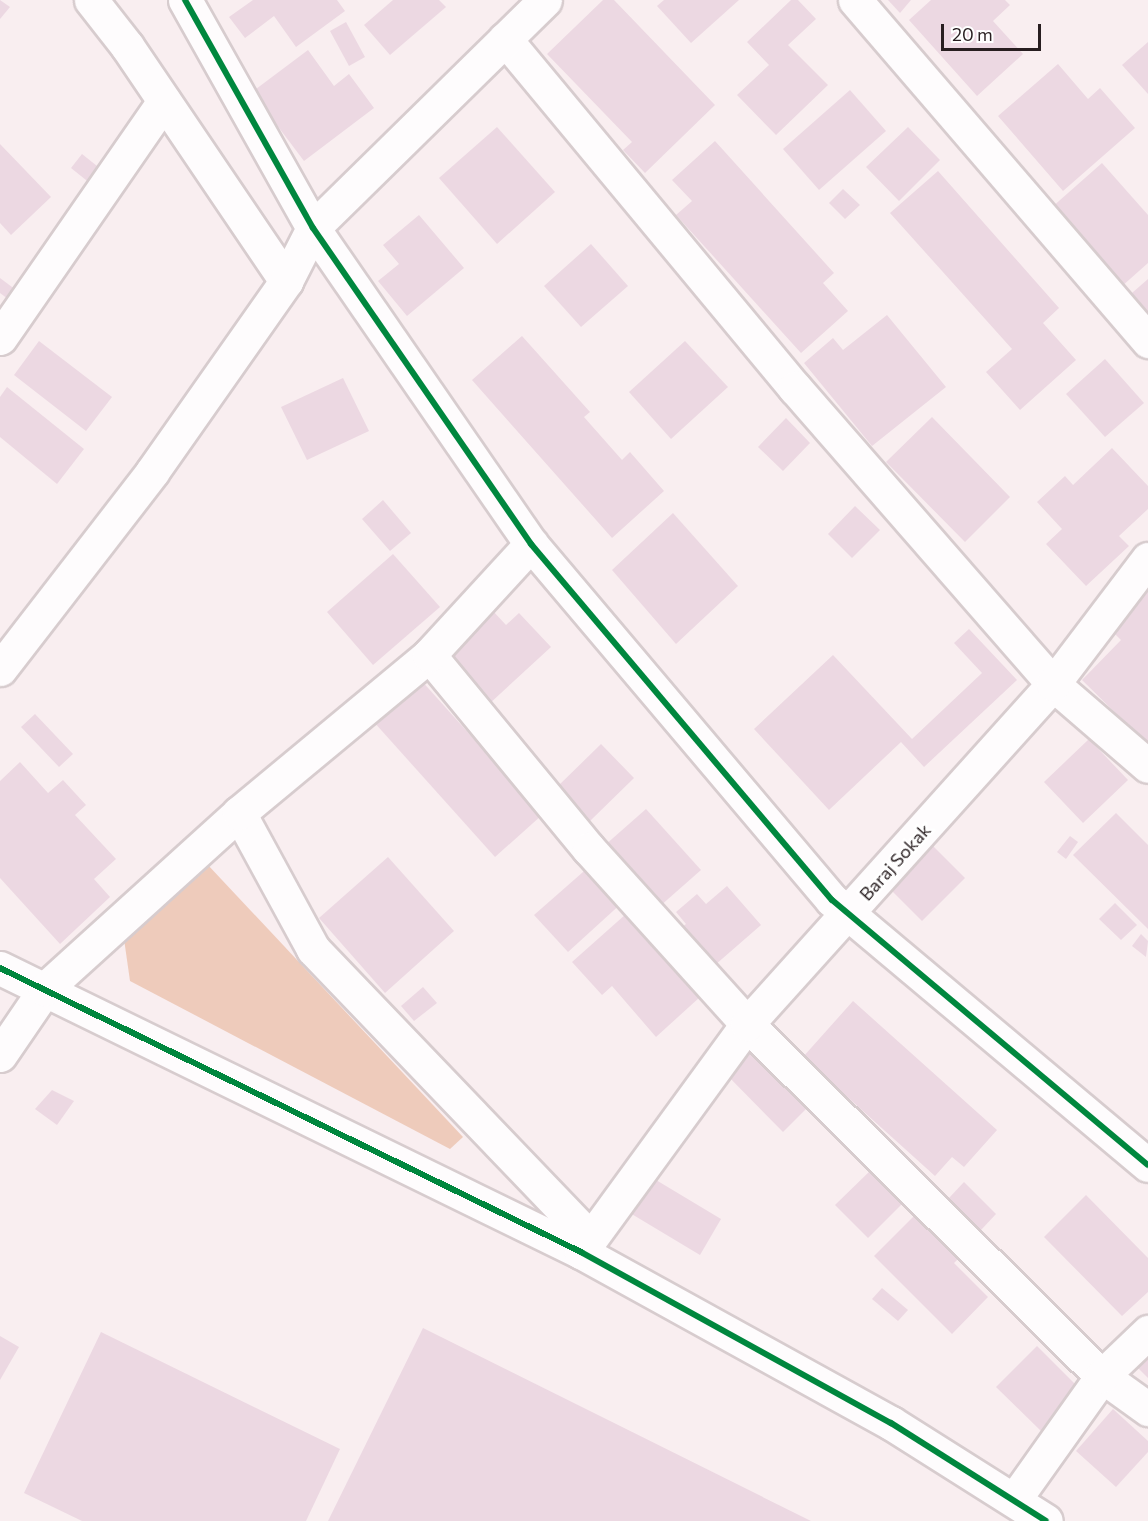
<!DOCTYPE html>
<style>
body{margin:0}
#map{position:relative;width:1148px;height:1521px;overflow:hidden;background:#f9eef0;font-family:Commissioner,sans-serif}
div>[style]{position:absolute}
.green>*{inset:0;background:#eecbbb}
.building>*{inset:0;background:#ecd8e2}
.roads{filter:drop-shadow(2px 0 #d7ccce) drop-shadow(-2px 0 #d7ccce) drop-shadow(0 2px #d7ccce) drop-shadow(0 -2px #d7ccce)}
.minor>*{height:33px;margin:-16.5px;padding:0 16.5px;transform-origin:16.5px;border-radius:16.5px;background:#fefcfd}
.cycleway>*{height:6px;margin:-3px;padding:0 3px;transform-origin:3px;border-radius:3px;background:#00873e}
span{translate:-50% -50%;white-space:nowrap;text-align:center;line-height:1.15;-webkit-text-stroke:5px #fff;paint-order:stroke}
.street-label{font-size:18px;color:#281e20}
.scale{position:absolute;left:941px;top:24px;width:100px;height:27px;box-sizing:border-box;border:3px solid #281e20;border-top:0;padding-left:8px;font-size:18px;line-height:21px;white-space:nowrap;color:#281e20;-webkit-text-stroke:4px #fff;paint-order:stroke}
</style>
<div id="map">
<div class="green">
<i style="clip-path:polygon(207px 864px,463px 1137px,450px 1149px,130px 981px,123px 932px)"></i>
</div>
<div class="building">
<i style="clip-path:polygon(0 0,10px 7px,0 19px)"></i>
<i style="clip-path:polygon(253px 0,337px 0,345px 11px,296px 47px,274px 16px,245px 38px,229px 17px)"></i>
<i style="clip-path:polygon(393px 0,439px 0,446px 7px,390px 55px,364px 25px)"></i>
<i style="clip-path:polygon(603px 0,614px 0,715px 105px,645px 173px,623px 150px,632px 142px,547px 54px)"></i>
<i style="clip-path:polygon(664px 0,739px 0,691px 43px,657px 6px)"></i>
<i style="clip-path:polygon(791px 0,798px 0,816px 19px,788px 45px,828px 85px,776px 135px,737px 95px,769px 65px,747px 42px)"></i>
<i style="clip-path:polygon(888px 0,911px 0,900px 13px)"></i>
<i style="clip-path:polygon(931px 0,1005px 0,1010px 5px,993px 21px,1023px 54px,977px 96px,909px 20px)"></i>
<i style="clip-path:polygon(346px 22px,365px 57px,349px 66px,330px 31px)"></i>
<i style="clip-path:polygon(1148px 42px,1148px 94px,1122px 65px)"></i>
<i style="clip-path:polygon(308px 50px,334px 86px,349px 74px,374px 108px,304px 161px,252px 92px)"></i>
<i style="clip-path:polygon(1058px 64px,1088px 99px,1100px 88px,1135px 128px,1063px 191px,998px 116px)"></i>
<i style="clip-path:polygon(850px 90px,886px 131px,819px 190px,783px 149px)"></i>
<i style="clip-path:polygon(497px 127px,555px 192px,497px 244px,439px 178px)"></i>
<i style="clip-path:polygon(908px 127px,940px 160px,899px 201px,866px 167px)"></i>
<i style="clip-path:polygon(715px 141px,834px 273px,823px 283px,848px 311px,801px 353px,676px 215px,692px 201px,672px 180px)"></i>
<i style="clip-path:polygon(0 144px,51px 197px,11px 235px,0 223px)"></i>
<i style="clip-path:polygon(82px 154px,102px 170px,91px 184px,71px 168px)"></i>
<i style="clip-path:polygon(1102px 163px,1148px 215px,1148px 263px,1121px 287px,1051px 208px)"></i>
<i style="clip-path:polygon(938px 171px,1059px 308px,1043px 323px,1076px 360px,1020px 410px,986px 372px,1012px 349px,890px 213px)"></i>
<i style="clip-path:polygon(843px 189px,860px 205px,845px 219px,829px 203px)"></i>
<i style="clip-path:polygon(419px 215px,464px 268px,407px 316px,378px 281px,399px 264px,383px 245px)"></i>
<i style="clip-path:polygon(591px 244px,628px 286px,581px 327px,544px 286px)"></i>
<i style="clip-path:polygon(0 278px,16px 290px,8px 299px,0 293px)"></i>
<i style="clip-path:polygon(1148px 279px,1148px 312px,1132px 293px)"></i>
<i style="clip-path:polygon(887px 315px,946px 387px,872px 446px,804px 363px,833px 338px,843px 350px)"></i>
<i style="clip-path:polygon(522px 336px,590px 412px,584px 417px,622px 460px,630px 452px,664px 491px,612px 538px,472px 380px)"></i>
<i style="clip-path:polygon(39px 341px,112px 397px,86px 431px,14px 375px)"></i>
<i style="clip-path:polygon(685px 341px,728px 387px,671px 439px,629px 392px)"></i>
<i style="clip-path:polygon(1105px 359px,1144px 403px,1105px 437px,1066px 394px)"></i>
<i style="clip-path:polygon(343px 378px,369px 431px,307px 460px,281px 407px)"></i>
<i style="clip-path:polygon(7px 387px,84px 449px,57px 484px,0 437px,0 397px)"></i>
<i style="clip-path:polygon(932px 417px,1010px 497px,965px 542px,886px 462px)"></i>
<i style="clip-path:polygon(786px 418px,810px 443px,783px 471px,758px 447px)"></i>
<i style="clip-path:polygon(1112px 448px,1148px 486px,1148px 509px,1119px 536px,1129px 546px,1086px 586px,1046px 544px,1062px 529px,1037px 502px,1065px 476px,1073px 485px)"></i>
<i style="clip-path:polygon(383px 500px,411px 533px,390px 551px,362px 519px)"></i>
<i style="clip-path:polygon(855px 506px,880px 530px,852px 558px,828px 534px)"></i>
<i style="clip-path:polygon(673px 513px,738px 586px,676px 644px,612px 570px)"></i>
<i style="clip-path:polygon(393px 554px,440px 607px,373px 665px,327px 612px)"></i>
<i style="clip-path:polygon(1148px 590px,1148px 745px,1082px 680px,1121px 640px,1110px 629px)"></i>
<i style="clip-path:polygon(492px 610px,506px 625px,519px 613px,551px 647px,488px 705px,443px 656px)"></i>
<i style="clip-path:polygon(969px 629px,1017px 680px,924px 767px,901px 742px,829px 810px,754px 729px,833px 655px,912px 739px,982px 673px,954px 643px)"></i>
<i style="clip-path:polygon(420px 679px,542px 815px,495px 857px,373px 721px)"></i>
<i style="clip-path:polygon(35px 714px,73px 754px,59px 767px,21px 727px)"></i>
<i style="clip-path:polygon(1089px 739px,1128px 780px,1083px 823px,1044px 782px)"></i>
<i style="clip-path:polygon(601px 744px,634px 778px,589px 822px,556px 788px)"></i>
<i style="clip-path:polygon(20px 762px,48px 793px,63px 780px,86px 805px,75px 815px,116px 859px,94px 879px,110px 897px,60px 944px,0 878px,0 781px)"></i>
<i style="clip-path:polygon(646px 809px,701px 870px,659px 907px,604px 846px)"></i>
<i style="clip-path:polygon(1116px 813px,1148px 845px,1148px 929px,1073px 855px)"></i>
<i style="clip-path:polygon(1070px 836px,1078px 842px,1066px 859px,1057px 852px)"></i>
<i style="clip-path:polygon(926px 839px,965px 878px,922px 921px,883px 882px)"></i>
<i style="clip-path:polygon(388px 857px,454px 931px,385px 993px,319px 918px)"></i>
<i style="clip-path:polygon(591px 865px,624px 901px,568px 952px,534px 915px)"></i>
<i style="clip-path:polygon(727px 886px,761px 925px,707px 972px,674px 933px,686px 924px,676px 912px,697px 894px,706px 904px)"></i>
<i style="clip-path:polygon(1115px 903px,1137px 925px,1121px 940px,1099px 919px)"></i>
<i style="clip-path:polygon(626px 914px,700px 997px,656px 1037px,612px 986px,602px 995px,572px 962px)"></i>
<i style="clip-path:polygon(1141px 934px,1148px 941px,1146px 957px,1132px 946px)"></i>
<i style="clip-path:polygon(423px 987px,437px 1003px,414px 1021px,401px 1006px)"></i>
<i style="clip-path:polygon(853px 1001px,997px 1130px,964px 1167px,952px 1157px,935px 1176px,803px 1057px)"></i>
<i style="clip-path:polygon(747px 1041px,811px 1104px,783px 1132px,720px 1068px)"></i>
<i style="clip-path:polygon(52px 1090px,74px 1101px,57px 1125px,35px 1109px)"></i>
<i style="clip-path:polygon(873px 1168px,906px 1200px,868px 1238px,835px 1205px)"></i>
<i style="clip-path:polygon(651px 1177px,721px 1219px,700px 1255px,630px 1213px)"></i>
<i style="clip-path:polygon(964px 1182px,996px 1214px,981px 1230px,949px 1198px)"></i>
<i style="clip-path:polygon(1086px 1195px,1148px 1258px,1148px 1292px,1122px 1316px,1044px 1237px)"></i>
<i style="clip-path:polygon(918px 1212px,961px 1256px,954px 1263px,988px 1297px,952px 1334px,874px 1256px)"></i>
<i style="clip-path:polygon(882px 1288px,908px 1310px,898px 1321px,872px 1299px)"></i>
<i style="clip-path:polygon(423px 1328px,811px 1521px,328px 1521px)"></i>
<i style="clip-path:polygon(101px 1332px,340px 1449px,306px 1521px,82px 1521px,24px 1493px)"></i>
<i style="clip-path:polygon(0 1336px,19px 1347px,0 1380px)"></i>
<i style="clip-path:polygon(1037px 1346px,1082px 1391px,1042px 1432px,996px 1387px)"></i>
<i style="clip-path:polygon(1148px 1354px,1148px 1378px,1136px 1366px)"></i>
<i style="clip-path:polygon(1113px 1409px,1148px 1441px,1148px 1452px,1116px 1487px,1076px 1451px)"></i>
</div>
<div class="roads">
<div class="minor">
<i style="left:91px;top:0;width:58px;rotate:52deg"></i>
<i style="left:127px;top:46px;width:284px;rotate:55.9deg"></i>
<i style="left:185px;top:0;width:261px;rotate:60.7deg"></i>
<i style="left:313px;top:228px;width:384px;rotate:55.4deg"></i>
<i style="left:531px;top:544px;width:466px;rotate:49.8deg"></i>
<i style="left:832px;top:900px;width:412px;rotate:40deg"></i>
<i style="left:855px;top:0;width:450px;rotate:49.3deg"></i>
<i style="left:505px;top:39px;width:454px;rotate:50.3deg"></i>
<i style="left:795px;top:388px;width:393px;rotate:48.9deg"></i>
<i style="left:1053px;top:684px;width:125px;rotate:40.8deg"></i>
<i style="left:0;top:338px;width:288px;rotate:-55.3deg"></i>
<i style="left:429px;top:655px;width:251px;rotate:50.5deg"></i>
<i style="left:589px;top:849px;width:236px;rotate:47.9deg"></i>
<i style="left:747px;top:1024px;width:500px;rotate:44.8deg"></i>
<i style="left:1102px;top:1376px;width:57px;rotate:35.7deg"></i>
<i style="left:0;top:669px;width:249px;rotate:-52.3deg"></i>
<i style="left:152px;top:472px;width:233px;rotate:-54.9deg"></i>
<i style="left:286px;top:281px;width:59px;rotate:-63deg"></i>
<i style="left:313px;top:228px;width:325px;rotate:-44.5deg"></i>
<i style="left:239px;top:813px;width:155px;rotate:61.4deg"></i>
<i style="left:313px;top:949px;width:399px;rotate:46.2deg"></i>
<i style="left:0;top:968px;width:647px;rotate:26.05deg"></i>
<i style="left:581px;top:1252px;width:354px;rotate:28.9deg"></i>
<i style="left:891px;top:1423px;width:183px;rotate:32.3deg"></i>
<i style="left:0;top:1055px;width:80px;rotate:-55.7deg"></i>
<i style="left:45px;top:989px;width:262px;rotate:-42.2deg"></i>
<i style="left:239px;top:813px;width:247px;rotate:-39.7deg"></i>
<i style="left:429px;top:655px;width:151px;rotate:-47.4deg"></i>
<i style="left:581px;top:1252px;width:282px;rotate:-53.9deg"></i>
<i style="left:747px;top:1024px;width:457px;rotate:-48deg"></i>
<i style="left:1053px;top:684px;width:157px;rotate:-52.8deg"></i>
<i style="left:1014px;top:1500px;width:152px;rotate:-54.6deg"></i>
<i style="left:1102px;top:1376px;width:64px;rotate:-43.7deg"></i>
</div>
</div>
<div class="cycleway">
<i style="left:185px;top:0;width:261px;rotate:60.7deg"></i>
<i style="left:313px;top:228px;width:384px;rotate:55.4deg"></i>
<i style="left:531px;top:544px;width:466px;rotate:49.8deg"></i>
<i style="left:832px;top:900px;width:412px;rotate:40deg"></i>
<i style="left:0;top:968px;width:647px;rotate:26.05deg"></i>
<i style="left:581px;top:1252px;width:354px;rotate:28.9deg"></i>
<i style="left:891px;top:1423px;width:183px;rotate:32.3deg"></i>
</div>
<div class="street-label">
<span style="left:895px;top:862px;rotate:-48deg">Baraj Sokak</span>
</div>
<div class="scale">20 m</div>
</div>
